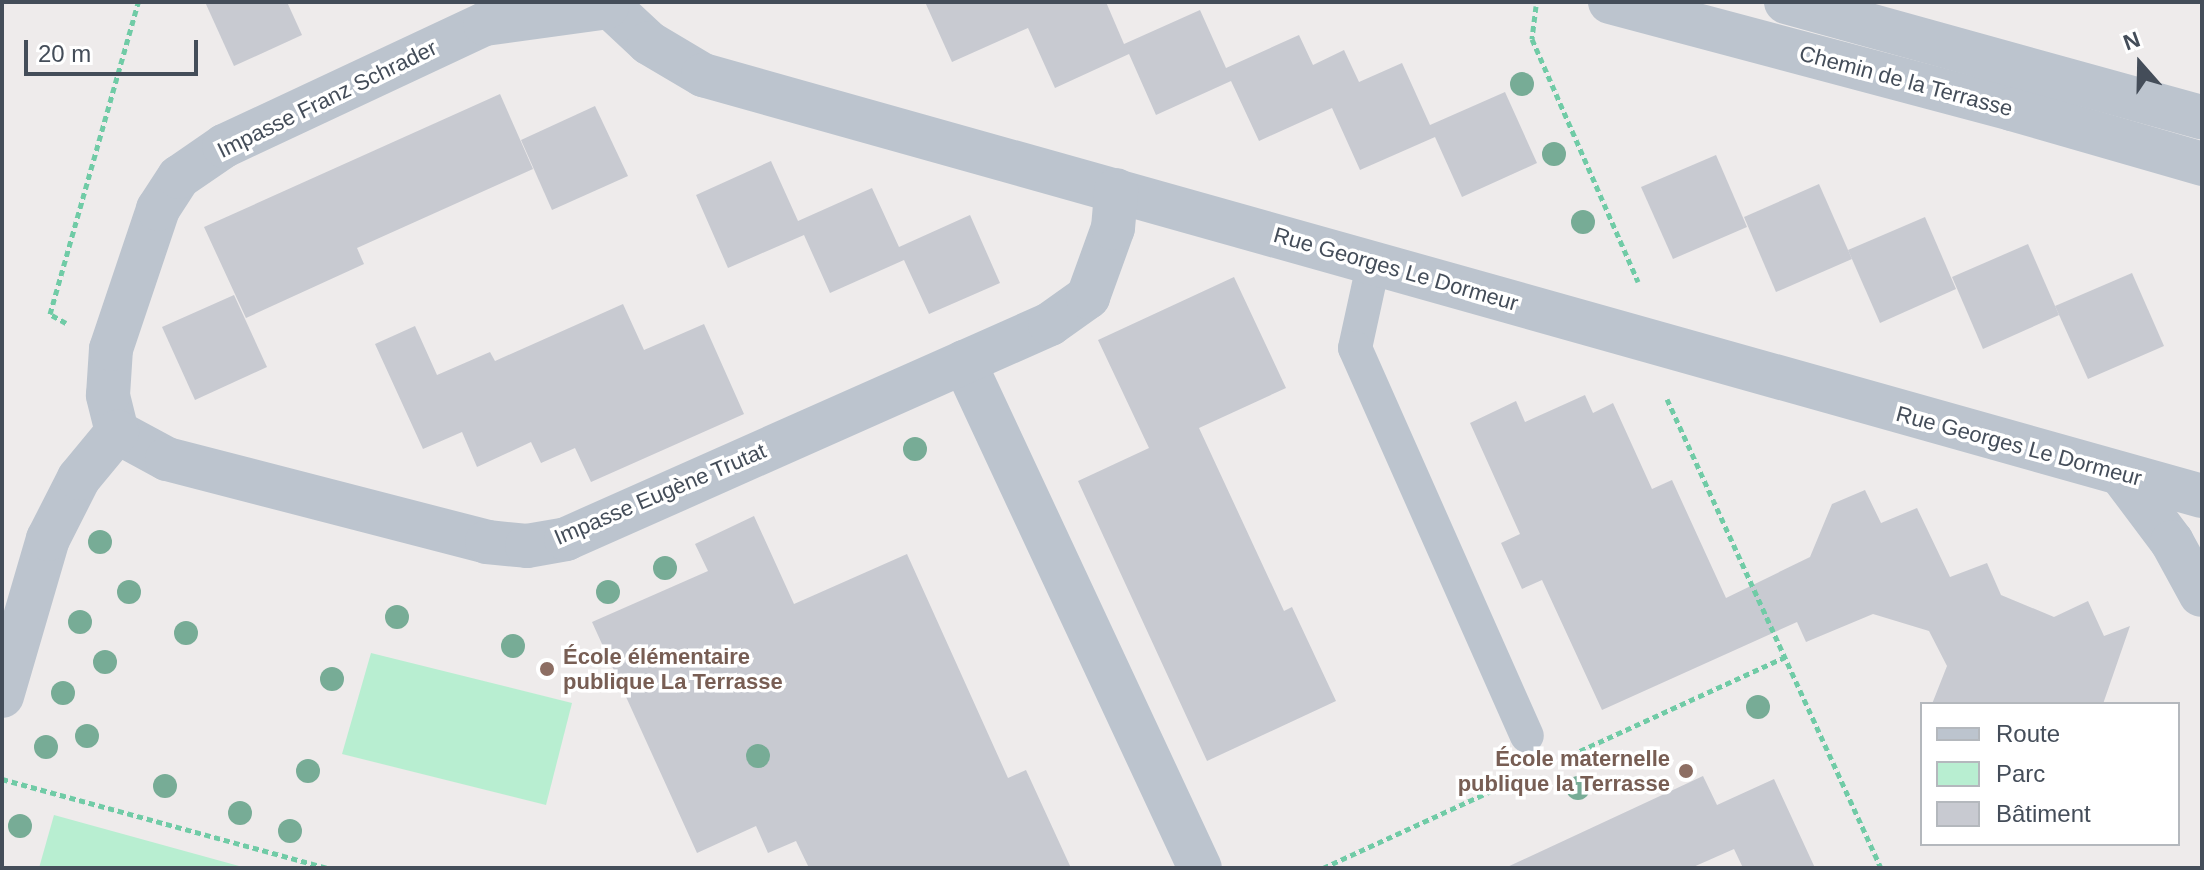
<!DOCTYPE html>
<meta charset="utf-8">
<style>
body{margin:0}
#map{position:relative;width:2204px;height:870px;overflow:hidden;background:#eeebeb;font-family:Helvetica,sans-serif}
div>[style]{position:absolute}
.green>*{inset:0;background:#b8eed1}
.building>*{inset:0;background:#c8cad1}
.path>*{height:5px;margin-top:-2.5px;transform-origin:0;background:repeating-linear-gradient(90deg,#70cba6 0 6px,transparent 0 10px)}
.service>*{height:34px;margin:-17px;padding:0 17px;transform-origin:17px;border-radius:17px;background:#bcc4ce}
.minor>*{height:44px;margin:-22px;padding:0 22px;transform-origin:22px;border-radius:22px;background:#bcc4ce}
.tertiary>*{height:44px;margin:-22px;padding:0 22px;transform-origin:22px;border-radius:22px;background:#bcc4ce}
.trees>*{width:24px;height:24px;margin:-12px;border-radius:50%;background:#77ac96}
.dots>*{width:22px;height:22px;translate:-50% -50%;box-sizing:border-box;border:4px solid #fff;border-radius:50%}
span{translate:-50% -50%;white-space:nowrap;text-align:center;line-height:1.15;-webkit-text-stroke:7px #fff;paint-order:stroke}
.street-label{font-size:22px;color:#444d59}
.education-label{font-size:22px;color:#785e54;font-weight:700}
.left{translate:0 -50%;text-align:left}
.right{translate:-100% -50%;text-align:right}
.frame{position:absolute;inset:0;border:4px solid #444d59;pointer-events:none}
.legend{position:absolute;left:1920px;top:702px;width:260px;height:144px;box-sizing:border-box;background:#fff;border:2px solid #b4b8bd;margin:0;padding:10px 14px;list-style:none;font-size:24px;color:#444d59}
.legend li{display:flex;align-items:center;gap:16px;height:40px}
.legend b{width:40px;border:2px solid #b4b8bd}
.north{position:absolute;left:2100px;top:24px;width:80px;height:80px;-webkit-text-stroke:6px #fff;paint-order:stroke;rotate:340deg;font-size:22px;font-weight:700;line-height:32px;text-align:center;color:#444d59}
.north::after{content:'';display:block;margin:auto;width:28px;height:36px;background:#444d59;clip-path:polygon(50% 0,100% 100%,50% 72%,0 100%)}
.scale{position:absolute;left:24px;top:40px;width:174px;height:36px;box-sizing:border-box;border:4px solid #444d59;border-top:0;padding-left:10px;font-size:24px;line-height:28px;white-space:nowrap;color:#444d59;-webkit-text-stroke:6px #fff;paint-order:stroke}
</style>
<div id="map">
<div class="green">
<i style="clip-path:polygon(371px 653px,572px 703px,546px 805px,342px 754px)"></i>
<i style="clip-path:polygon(54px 815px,239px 866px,239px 867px,39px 868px)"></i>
</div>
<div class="building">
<i style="clip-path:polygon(205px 2px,287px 2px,302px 35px,234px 66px)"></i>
<i style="clip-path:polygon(925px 2px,1106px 2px,1124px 44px,1200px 10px,1226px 68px,1299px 35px,1313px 65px,1344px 50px,1359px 82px,1402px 63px,1430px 125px,1505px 92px,1537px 163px,1462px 197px,1435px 137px,1360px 170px,1332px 108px,1259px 141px,1231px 81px,1156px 115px,1129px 54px,1055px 88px,1028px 28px,952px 62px)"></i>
<i style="clip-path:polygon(500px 94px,533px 169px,357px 248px,364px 264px,246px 318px,204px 227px)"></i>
<i style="clip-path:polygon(595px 106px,628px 176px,552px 210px,521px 140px)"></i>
<i style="clip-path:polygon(1716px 155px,1747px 227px,1673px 259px,1641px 187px)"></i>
<i style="clip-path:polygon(771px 161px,798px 221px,872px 188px,899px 247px,970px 215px,1000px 283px,929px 314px,904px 260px,830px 293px,804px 235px,728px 268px,696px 195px)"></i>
<i style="clip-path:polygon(1819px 184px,1852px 259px,1776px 292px,1744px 217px)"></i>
<i style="clip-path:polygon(1925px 217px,1956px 289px,1880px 323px,1848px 250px)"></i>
<i style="clip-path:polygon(2028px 244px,2059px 315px,1983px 349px,1952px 277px)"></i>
<i style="clip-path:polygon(2132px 273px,2164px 346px,2088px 379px,2055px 306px)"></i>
<i style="clip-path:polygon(1234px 277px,1286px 388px,1199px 428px,1284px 611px,1292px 607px,1336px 701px,1207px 761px,1078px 481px,1149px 448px,1098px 340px)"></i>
<i style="clip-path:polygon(234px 295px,267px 367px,195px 400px,162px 327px)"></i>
<i style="clip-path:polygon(623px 304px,644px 350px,704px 324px,744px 414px,591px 482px,575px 448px,541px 463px,531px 442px,477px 467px,462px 432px,423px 449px,375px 344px,415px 326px,437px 375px,490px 352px,495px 361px)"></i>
<i style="clip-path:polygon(1585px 395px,1593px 413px,1613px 403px,1652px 489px,1672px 480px,1726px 598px,1810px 557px,1832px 504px,1865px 490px,1881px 523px,1917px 508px,1950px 577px,1987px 563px,2001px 595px,2054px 617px,2088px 601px,2104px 636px,2130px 626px,2103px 704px,1932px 704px,1947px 666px,1929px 631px,1873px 614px,1806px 642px,1797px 622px,1602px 710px,1542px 580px,1522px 589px,1501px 543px,1520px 534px,1470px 423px,1516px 401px,1525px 422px)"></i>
<i style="clip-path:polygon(754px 516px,794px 604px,907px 554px,1008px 778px,1026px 770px,1071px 868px,809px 868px,796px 841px,768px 853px,756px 826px,697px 853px,592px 622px,708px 571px,695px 544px)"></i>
<i style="clip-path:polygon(1703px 776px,1717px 805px,1774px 779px,1815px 868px,1743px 868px,1734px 849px,1691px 868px,1505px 868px)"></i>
</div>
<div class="path">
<i style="left:1536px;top:6px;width:33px;rotate:97deg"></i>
<i style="left:1532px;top:39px;width:265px;rotate:66.4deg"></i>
<i style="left:66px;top:323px;width:18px;rotate:-151deg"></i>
<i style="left:50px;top:314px;width:324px;rotate:-74.2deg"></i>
<i style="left:1667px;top:399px;width:516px;rotate:65.47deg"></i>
<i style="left:1571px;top:755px;width:235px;rotate:-24.6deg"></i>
<i style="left:2px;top:779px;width:337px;rotate:15.3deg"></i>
<i style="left:1323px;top:868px;width:207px;rotate:-24.6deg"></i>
</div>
<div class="service">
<i style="left:1374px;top:261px;width:89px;rotate:102.3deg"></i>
<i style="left:1355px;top:348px;width:424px;rotate:66.1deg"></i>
</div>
<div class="minor">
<i style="left:605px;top:2px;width:60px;rotate:43deg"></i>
<i style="left:649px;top:43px;width:63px;rotate:30.7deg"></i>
<i style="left:703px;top:75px;width:1557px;rotate:15.69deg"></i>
<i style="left:964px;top:362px;width:558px;rotate:65deg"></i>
<i style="left:117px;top:432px;width:57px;rotate:28.4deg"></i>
<i style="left:167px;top:459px;width:331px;rotate:14.5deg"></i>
<i style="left:487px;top:542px;width:40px;rotate:5.7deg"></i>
<i style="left:527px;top:546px;width:40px;rotate:-10deg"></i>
<i style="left:566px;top:539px;width:530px;rotate:-23.95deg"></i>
<i style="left:1050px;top:324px;width:47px;rotate:-35.4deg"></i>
<i style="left:1088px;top:297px;width:73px;rotate:-70.1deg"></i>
<i style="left:1113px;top:228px;width:38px;rotate:-85deg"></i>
<i style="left:117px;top:432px;width:38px;rotate:-104deg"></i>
<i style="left:108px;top:395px;width:46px;rotate:-86.3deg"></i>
<i style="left:111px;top:349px;width:148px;rotate:-71.4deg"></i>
<i style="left:158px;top:209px;width:38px;rotate:-57deg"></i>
<i style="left:179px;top:177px;width:55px;rotate:-34.6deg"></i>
<i style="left:224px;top:146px;width:288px;rotate:-25.1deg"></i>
<i style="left:485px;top:24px;width:123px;rotate:-7.9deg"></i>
<i style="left:2121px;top:474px;width:85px;rotate:53.1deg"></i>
<i style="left:2172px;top:542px;width:60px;rotate:61.3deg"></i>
<i style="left:2px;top:696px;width:164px;rotate:-73.7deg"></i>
<i style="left:48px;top:539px;width:68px;rotate:-63.1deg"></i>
<i style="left:79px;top:478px;width:60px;rotate:-50.4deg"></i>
</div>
<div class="tertiary">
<i style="left:1610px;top:2px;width:416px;rotate:14.9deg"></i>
<i style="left:2012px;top:109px;width:198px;rotate:16.1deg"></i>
<i style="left:1786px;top:2px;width:432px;rotate:15.5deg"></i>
</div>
<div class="trees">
<i style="left:1522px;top:84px"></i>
<i style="left:1554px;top:154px"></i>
<i style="left:1583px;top:222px"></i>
<i style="left:915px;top:449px"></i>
<i style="left:100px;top:542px"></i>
<i style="left:665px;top:568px"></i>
<i style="left:129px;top:592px"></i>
<i style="left:608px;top:592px"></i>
<i style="left:397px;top:617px"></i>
<i style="left:80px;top:622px"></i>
<i style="left:186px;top:633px"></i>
<i style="left:513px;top:646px"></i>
<i style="left:105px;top:662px"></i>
<i style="left:332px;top:679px"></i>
<i style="left:63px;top:693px"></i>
<i style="left:1758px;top:707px"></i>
<i style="left:87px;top:736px"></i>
<i style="left:46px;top:747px"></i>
<i style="left:758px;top:756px"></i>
<i style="left:308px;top:771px"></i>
<i style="left:165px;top:786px"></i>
<i style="left:1578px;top:788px"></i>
<i style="left:240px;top:813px"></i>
<i style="left:20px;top:826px"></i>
<i style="left:290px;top:831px"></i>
</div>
<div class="dots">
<i style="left:547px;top:669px;background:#8d6e63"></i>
<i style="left:1686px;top:771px;background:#8d6e63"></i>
</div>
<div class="street-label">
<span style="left:1906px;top:81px;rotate:15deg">Chemin de la Terrasse</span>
<span style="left:327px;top:99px;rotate:-26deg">Impasse Franz Schrader</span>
<span style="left:1396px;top:269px;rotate:16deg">Rue Georges Le Dormeur</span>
<span style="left:2019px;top:446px;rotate:15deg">Rue Georges Le Dormeur</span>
<span style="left:660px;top:494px;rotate:-23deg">Impasse Eugène Trutat</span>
</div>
<div class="education-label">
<span class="left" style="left:563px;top:669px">École élémentaire<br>publique La Terrasse</span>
<span class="right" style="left:1670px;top:771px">École maternelle<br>publique la Terrasse</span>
</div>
<div class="frame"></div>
<ul class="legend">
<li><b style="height:10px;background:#bcc4ce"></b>Route</li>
<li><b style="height:22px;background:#b8eed1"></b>Parc</li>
<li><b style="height:22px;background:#c8cad1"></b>Bâtiment</li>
</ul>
<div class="north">N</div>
<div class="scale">20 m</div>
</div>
